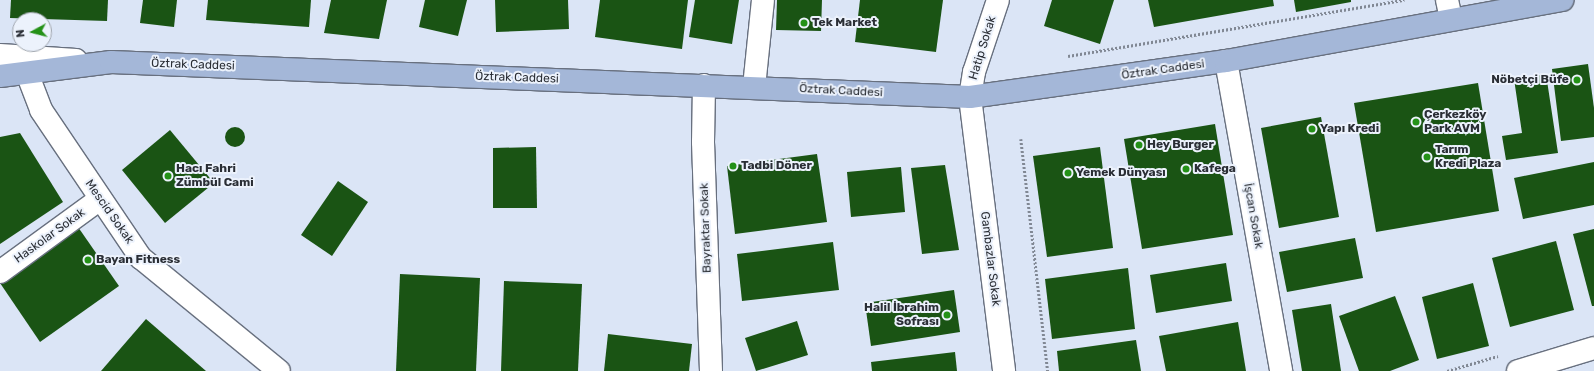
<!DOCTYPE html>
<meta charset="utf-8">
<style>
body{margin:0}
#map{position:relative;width:1594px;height:371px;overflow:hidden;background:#dbe5f6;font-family:Rubik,sans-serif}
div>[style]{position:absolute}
.building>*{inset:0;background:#1a5414}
.round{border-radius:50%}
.path>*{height:2.5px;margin-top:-1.25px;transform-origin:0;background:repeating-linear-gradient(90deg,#818894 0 2px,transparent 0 4px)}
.roads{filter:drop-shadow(1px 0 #68707f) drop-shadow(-1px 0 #68707f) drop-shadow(0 1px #68707f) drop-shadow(0 -1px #68707f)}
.street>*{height:22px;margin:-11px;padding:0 11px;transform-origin:11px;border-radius:11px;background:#fff}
.primary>*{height:22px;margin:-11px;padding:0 11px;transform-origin:11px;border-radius:11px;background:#a4b7d8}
.dots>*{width:11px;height:11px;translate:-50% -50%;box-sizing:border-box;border:2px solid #ecf2fc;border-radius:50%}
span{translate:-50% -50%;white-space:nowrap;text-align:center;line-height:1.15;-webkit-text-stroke:4px #ecf2fc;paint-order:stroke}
.poi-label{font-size:12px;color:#2a2e35;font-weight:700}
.left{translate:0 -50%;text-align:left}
.right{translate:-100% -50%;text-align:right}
.street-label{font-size:12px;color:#2a2e35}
.north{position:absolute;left:12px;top:12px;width:40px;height:40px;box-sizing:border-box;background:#ecf2fc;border:1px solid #9ea4ac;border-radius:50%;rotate:263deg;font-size:11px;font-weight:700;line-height:16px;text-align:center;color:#2a2e35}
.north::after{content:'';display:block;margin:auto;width:14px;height:18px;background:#249117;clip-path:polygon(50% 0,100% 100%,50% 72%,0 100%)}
</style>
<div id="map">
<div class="building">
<i style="clip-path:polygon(11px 0,108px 0,107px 21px,10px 18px)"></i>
<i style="clip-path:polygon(143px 0,177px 0,174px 27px,140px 23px)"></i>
<i style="clip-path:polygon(208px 0,311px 0,309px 27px,206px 20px)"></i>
<i style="clip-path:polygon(331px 0,387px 0,379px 39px,324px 33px)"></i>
<i style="clip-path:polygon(425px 0,467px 0,458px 36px,419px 27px)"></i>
<i style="clip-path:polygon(495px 0,568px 0,569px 29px,496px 32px)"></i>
<i style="clip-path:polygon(600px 0,688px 0,682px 49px,595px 37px)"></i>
<i style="clip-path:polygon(695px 0,739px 0,732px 44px,689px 37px)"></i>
<i style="clip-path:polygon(777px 0,822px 0,821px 31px,776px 30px)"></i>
<i style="clip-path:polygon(860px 0,943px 0,936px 52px,855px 42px)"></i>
<i style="clip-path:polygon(1052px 0,1114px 0,1100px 44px,1044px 26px)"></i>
<i style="clip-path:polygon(1148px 0,1273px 0,1274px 6px,1154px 27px)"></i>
<i style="clip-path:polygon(1294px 0,1351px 0,1351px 2px,1296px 12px)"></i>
<i style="clip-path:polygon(1588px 64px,1594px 108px,1594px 137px,1561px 141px,1552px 69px)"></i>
<i style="clip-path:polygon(1546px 74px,1558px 153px,1506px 160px,1502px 136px,1522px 133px,1514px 79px)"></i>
<i style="clip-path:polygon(1478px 83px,1499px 211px,1376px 232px,1354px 103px)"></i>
<i style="clip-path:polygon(1321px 117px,1339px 217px,1279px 228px,1261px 128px)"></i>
<i style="clip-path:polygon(1215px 124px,1233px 235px,1142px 249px,1124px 139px)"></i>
<i class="round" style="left:225px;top:127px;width:20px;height:20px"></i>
<i style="clip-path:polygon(170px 130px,214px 183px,165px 223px,122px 170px)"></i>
<i style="clip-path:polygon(20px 133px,63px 202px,0 244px,0 137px)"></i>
<i style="clip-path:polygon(536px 147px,537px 208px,493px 208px,493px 148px)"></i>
<i style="clip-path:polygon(1100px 147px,1113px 248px,1047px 257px,1033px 156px)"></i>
<i style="clip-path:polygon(817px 154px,827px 222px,735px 234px,727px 166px)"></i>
<i style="clip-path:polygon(1594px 162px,1594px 205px,1523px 219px,1514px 178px)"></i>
<i style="clip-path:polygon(945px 165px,959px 250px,922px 254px,911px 168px)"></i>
<i style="clip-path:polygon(901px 167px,905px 212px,851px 217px,847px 172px)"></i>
<i style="clip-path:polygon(338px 181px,368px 202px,332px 256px,301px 235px)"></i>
<i style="clip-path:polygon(78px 227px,119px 286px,40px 342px,0 283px)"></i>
<i style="clip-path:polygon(1594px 229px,1594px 306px,1592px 306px,1573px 234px)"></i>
<i style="clip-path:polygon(1355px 238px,1363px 278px,1287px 292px,1279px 252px)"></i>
<i style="clip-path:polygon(1556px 241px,1574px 310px,1510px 327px,1492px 258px)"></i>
<i style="clip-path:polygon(833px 242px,839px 290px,742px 301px,737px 254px)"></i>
<i style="clip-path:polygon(1226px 263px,1232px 301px,1156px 313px,1150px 275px)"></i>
<i style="clip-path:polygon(1128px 268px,1135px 329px,1052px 339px,1045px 279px)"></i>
<i style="clip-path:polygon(400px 274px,480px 278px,476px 371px,396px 371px)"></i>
<i style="clip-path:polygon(504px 281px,582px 284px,578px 371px,501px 371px)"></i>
<i style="clip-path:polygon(1473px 283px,1489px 346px,1437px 359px,1422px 297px)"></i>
<i style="clip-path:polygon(954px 290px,960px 332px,871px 346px,865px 303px)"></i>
<i style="clip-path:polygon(1395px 296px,1419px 360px,1390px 371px,1359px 371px,1339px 316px)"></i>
<i style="clip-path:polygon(1331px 304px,1341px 371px,1302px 371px,1292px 310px)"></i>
<i style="clip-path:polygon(146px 319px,206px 371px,101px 371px)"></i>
<i style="clip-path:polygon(797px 321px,808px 355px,756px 371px,745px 338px)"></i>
<i style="clip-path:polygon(1238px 322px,1246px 371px,1166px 371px,1159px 336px)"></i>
<i style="clip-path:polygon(608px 334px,692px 344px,689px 371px,604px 371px)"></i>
<i style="clip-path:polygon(1136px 340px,1141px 371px,1059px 371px,1057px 351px)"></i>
<i style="clip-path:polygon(955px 352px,957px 371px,872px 371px,871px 362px)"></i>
</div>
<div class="path">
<i style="left:1068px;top:56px;width:341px;rotate:-9.5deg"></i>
<i style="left:1021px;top:139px;width:234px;rotate:83.4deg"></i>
<i style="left:1447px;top:371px;width:53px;rotate:-16.4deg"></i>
</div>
<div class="roads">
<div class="street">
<i style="left:998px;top:0;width:76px;rotate:108.4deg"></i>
<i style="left:974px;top:72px;width:25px;rotate:99deg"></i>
<i style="left:970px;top:97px;width:276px;rotate:82.9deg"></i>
<i style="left:1447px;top:0;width:19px;rotate:78deg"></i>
<i style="left:0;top:55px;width:76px;rotate:3.8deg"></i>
<i style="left:1226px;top:61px;width:315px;rotate:79.9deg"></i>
<i style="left:27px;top:73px;width:40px;rotate:69deg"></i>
<i style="left:41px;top:110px;width:179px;rotate:56deg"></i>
<i style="left:141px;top:258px;width:178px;rotate:39.3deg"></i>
<i style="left:704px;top:85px;width:57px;rotate:91deg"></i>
<i style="left:703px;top:142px;width:229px;rotate:88deg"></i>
<i style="left:754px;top:87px;width:87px;rotate:-84.1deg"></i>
<i style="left:0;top:272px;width:124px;rotate:-36.1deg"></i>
<i style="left:1518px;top:371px;width:79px;rotate:-16.8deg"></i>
</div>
<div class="primary">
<i style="left:0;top:76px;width:112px;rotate:-7.2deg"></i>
<i style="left:111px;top:62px;width:860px;rotate:2.33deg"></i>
<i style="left:970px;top:97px;width:259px;rotate:-8deg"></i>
<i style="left:1226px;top:61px;width:342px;rotate:-10.3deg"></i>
</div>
</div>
<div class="dots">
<i style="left:804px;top:23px;background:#249117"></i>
<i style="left:1577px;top:80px;background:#249117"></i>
<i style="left:1416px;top:122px;background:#249117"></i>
<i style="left:1312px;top:129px;background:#249117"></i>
<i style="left:1139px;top:145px;background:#249117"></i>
<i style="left:1427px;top:157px;background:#249117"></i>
<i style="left:733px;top:166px;background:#249117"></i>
<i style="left:1186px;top:169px;background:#249117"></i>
<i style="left:1068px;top:173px;background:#249117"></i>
<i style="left:168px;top:176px;background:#249117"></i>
<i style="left:88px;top:260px;background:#249117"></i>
<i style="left:947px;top:315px;background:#249117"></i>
</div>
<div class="poi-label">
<span class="left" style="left:812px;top:23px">Tek Market</span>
<span class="right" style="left:1569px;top:80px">Nöbetçi Büfe</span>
<span class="left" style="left:1424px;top:122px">Çerkezköy<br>Park AVM</span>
<span class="left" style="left:1320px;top:129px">Yapı Kredi</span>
<span class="left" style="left:1147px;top:145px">Hey Burger</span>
<span class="left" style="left:1435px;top:157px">Tarım<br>Kredi Plaza</span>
<span class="left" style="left:741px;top:166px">Tadbi Döner</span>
<span class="left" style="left:176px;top:176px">Hacı Fahri<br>Zümbül Cami</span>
<span class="left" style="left:1194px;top:169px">Kafega</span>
<span class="left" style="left:1076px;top:173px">Yemek Dünyası</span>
<span class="left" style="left:96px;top:260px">Bayan Fitness</span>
<span class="right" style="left:939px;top:315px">Halil İbrahim<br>Sofrası</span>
</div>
<div class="street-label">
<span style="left:983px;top:48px;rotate:-73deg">Hatip Sokak</span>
<span style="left:193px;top:65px;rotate:2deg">Öztrak Caddesi</span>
<span style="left:1163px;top:70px;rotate:-8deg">Öztrak Caddesi</span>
<span style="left:517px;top:78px;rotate:2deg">Öztrak Caddesi</span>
<span style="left:841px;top:91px;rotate:3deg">Öztrak Caddesi</span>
<span style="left:109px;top:212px;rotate:55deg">Mescid Sokak</span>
<span style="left:1253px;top:216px;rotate:80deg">İşcan Sokak</span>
<span style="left:706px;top:228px;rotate:-92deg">Bayraktar Sokak</span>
<span style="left:50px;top:236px;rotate:-36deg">Haskolar Sokak</span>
<span style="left:990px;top:259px;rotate:83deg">Gambazlar Sokak</span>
</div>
<div class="north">N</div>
</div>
